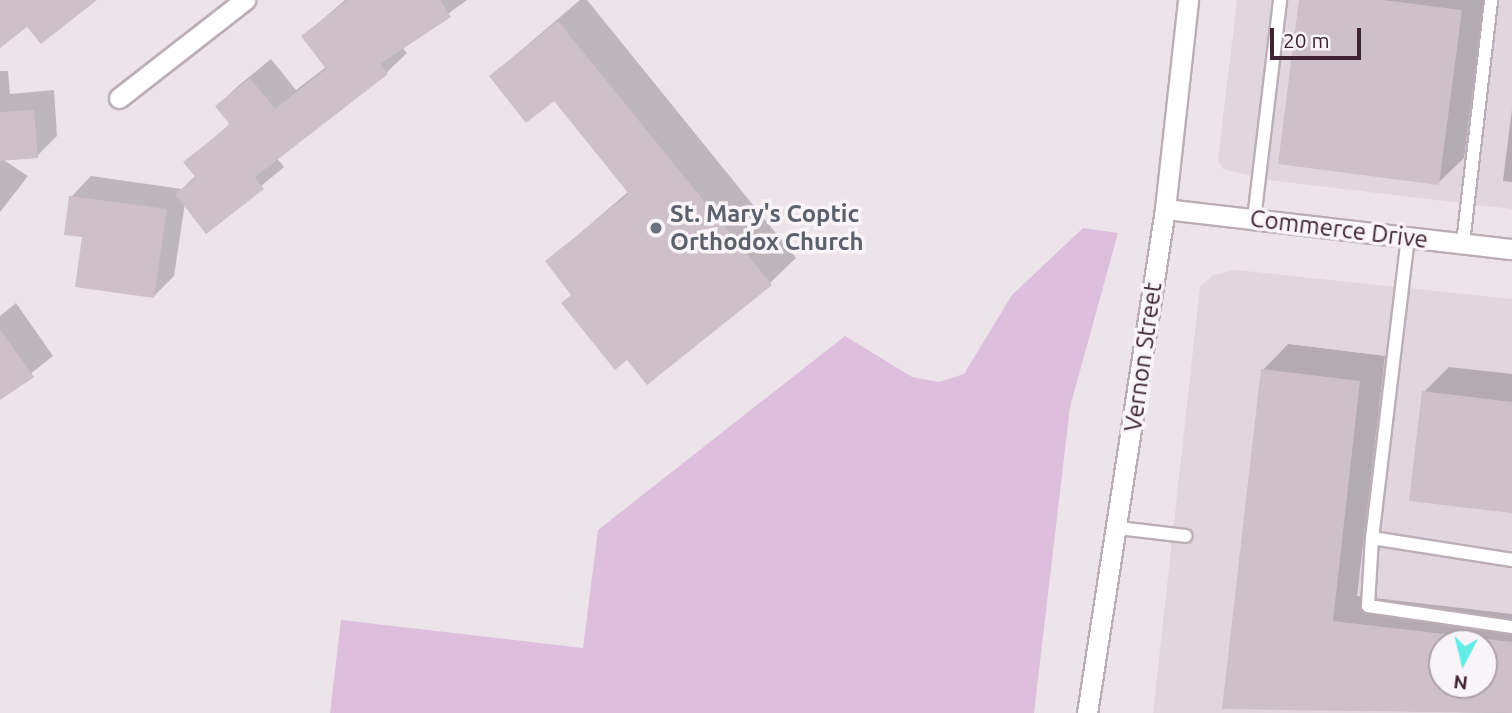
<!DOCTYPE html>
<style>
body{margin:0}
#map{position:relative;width:1512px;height:713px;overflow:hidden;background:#ede4ea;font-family:Ubuntu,sans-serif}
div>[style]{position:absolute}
.built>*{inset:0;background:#e1d5de}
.green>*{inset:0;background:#ddbedd}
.shadow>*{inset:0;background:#0003}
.building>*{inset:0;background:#cdc0c9}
.roads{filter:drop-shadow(2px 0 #bcaeb6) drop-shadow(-2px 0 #bcaeb6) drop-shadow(0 2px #bcaeb6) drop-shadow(0 -2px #bcaeb6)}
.service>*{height:12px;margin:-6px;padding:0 6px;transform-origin:6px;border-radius:6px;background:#fff}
.minor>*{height:19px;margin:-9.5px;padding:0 9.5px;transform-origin:9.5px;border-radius:9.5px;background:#fff}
.tertiary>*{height:19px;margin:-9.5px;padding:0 9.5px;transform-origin:9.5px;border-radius:9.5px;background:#fff}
.dots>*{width:19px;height:19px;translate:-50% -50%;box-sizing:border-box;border:4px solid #f9f4f8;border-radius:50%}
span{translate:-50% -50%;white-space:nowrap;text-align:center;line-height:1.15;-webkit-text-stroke:7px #f9f4f8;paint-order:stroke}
.worship-label{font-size:24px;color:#5b616d;font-weight:700}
.left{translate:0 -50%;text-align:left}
.street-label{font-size:24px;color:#3e2432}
.north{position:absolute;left:1428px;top:629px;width:70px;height:70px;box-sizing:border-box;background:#f9f4f8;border:2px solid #aea1a9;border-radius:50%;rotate:187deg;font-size:19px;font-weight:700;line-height:28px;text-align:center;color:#3e2432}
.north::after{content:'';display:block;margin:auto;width:24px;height:32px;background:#63ece8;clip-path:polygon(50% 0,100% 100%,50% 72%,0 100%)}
.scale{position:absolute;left:1270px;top:28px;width:91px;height:32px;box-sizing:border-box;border:4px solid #3e2432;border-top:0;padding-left:9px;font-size:21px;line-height:24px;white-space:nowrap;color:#3e2432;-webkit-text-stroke:5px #f9f4f8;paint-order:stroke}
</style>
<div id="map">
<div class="built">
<i style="clip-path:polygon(1237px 0,1512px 0,1512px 209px,1267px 180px,1223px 169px,1218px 160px)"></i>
<i style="clip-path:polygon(evenodd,1235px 270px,1512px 299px,1512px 713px,1153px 713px,1200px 287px,1213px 275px,1235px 270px,1442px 643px,1484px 643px,1484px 685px,1442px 685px,1442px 643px)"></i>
</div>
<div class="green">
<i style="clip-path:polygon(1083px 228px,1118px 233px,1070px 407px,1034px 713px,330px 713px,341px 620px,583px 648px,598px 530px,845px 336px,912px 377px,939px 382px,964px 374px,1012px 295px)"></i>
</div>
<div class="shadow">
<i style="clip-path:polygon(345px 0,467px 0,402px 47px,407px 53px,386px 73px,277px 158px,284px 167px,207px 231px,185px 203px,174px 276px,154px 296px,84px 236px,71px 197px,91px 176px,182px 189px,196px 175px,186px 162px,231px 123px,217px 106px,238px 86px,271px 59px,296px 90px,326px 67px,303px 36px)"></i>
<i style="clip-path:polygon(580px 0,587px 0,796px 258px,770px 283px,573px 294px,547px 262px,629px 191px,554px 98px,491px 76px)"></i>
<i style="clip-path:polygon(1301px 0,1484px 0,1464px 158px,1438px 183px)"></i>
<i style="clip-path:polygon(0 71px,8px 71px,10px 94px,54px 90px,57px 136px,37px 156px,2px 159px,28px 176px,0 212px)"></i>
<i style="clip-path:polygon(1512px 109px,1512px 182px,1503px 181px)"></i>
<i style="clip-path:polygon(16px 303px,53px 356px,0 398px,0 316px)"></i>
<i style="clip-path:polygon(evenodd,1288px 344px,1385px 356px,1357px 596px,1512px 614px,1512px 713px,1224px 708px,1263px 370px,1288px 344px,1442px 643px,1484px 643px,1484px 685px,1442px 685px,1442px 643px)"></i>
<i style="clip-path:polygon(1449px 367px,1512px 374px,1512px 511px,1424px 392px)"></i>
</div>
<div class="building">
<i style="clip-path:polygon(0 0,97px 0,41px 44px,27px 27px,0 48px)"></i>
<i style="clip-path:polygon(348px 0,440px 0,451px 17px,380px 64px,388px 74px,255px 177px,264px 189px,206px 234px,175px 194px,196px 178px,183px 162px,230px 125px,215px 106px,250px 78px,275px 109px,326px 69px,301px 36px)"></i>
<i style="clip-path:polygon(1299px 0,1383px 0,1462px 10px,1439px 185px,1278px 164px)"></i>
<i style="clip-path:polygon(558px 21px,772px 285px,647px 385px,627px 360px,615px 370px,561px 303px,571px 295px,545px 261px,629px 194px,554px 101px,526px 123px,489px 76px)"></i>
<i style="clip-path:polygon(34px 110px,38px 158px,0 161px,0 112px)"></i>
<i style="clip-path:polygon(69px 196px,167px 209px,154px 298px,75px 287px,82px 237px,64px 235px)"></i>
<i style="clip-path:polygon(0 329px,34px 377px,0 400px)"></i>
<i style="clip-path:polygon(evenodd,1261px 369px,1360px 381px,1333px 621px,1512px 642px,1512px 713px,1222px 709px,1261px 369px,1442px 643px,1484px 643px,1484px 685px,1442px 685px,1442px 643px)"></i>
<i style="clip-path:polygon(1422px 391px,1512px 402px,1512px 513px,1409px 501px)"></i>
</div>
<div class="roads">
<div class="service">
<i style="left:1254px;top:219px;width:221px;rotate:-83.2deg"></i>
<i style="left:1408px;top:237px;width:303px;rotate:96.8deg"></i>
<i style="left:1372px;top:538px;width:142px;rotate:8.9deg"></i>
<i style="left:1463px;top:243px;width:245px;rotate:-83.4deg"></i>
<i style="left:1118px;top:528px;width:68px;rotate:6.7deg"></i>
<i style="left:1372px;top:538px;width:68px;rotate:93.4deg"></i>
<i style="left:1368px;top:606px;width:146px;rotate:8.3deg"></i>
</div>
<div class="minor">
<i style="left:119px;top:98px;width:160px;rotate:-37.9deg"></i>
<i style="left:1165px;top:209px;width:349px;rotate:6.6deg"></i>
</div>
<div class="tertiary">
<i style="left:1087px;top:713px;width:510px;rotate:-81.2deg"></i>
<i style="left:1165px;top:209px;width:210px;rotate:-83.7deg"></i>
</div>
</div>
<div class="dots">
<i style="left:656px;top:228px;background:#6b7280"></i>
</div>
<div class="worship-label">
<span class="left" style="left:670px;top:228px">St. Mary's Coptic<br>Orthodox Church</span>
</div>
<div class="street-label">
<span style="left:1339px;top:229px;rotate:7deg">Commerce Drive</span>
<span style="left:1143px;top:357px;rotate:-82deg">Vernon Street</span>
</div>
<div class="north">N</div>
<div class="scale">20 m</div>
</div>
